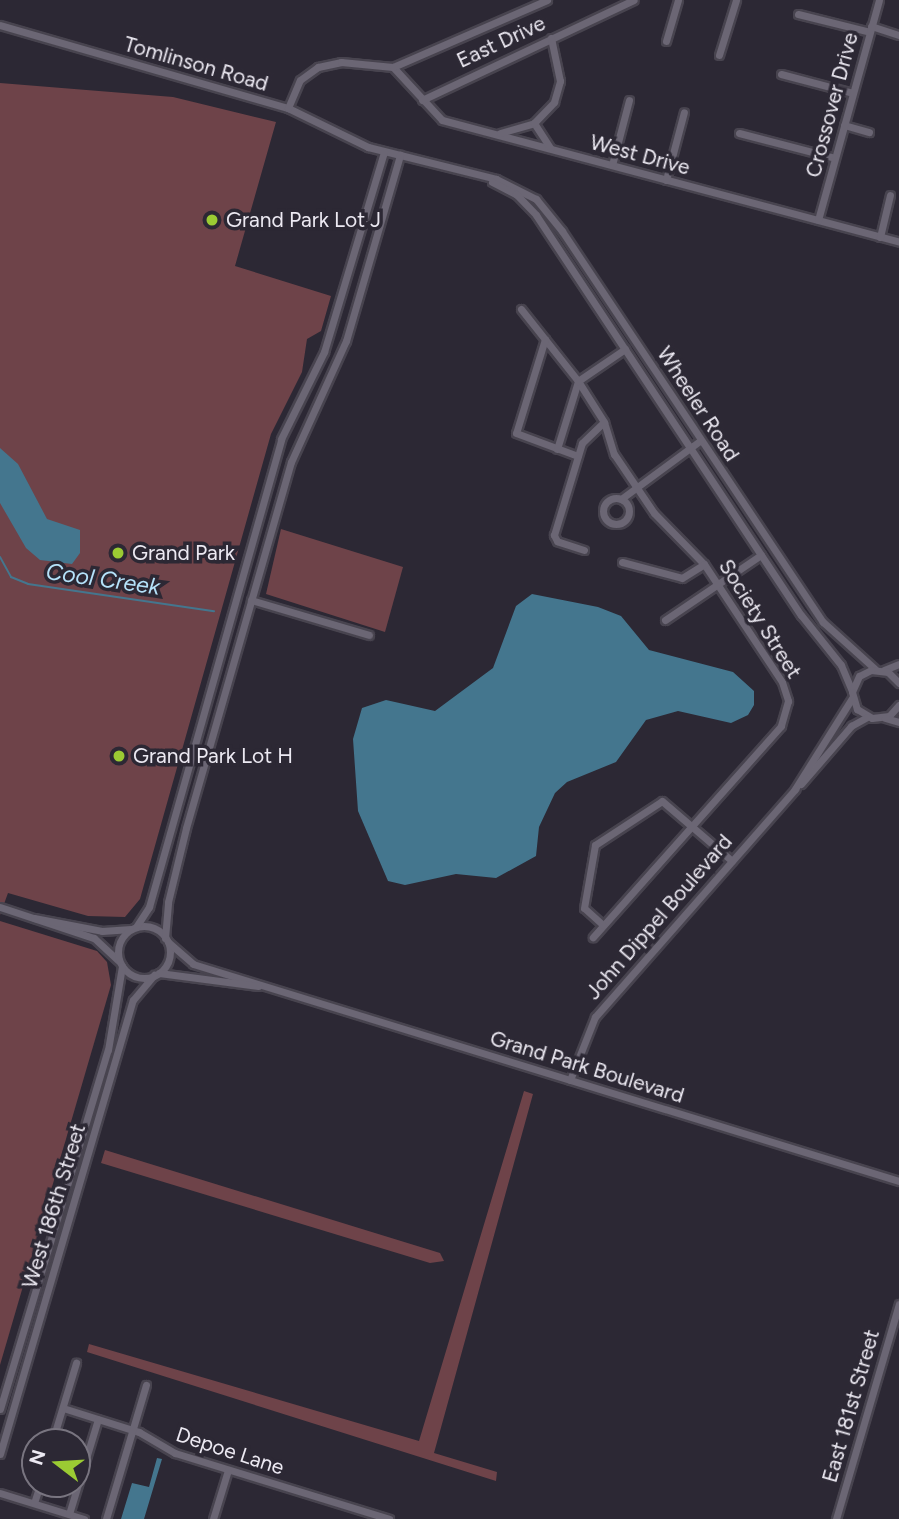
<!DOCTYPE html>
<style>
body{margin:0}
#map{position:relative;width:899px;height:1519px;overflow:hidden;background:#2c2834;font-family:Figtree,sans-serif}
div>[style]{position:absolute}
.green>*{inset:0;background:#6e4349}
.water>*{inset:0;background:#44768e}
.stream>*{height:2px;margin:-1px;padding:0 1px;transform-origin:1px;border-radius:1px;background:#44768e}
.roads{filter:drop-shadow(2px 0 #48444f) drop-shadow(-2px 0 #48444f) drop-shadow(0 2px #48444f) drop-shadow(0 -2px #48444f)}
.minor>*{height:7px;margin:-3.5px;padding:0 3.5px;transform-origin:3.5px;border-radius:3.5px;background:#6b6674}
.minor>.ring{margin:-3.5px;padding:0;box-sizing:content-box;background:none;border:7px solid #6b6674;border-radius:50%}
.dots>*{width:19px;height:19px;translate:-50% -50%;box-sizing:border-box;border:4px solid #2c2834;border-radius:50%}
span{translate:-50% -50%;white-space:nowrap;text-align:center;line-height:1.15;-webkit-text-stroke:7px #2c2834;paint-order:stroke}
.street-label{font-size:21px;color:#ece9f2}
.poi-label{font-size:21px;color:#ece9f2}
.left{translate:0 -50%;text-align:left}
.water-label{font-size:23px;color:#b5e2fa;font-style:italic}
.north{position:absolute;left:21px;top:1428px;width:70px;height:70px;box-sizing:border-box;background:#2c2834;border:2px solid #797580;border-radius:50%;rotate:287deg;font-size:19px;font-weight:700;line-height:28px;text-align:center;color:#ece9f2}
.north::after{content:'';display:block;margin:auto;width:24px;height:32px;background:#9bcb33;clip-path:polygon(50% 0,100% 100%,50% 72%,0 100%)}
</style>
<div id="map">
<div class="green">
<i style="clip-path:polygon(0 83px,173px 97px,276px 122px,235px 266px,331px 296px,321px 331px,307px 339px,302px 372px,271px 434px,140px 899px,125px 917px,88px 916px,8px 893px,0 915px)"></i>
<i style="clip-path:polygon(281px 529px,403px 567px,385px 632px,266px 594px)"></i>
<i style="clip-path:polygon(0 921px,97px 951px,107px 962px,111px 985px,0 1365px)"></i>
<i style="clip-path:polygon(524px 1091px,533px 1094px,434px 1453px,497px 1472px,496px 1481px,87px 1352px,89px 1344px,419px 1441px)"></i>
<i style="clip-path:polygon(105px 1150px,440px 1253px,444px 1261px,430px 1263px,101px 1163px)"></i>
</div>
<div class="water">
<i style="clip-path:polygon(0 448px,18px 464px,47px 519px,80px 530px,80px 553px,72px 564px,40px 560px,26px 548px,0 503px)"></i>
<i style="clip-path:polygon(532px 594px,598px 607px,621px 616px,649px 650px,733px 672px,754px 691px,754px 705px,748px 715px,731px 723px,678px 711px,646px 720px,616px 762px,567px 782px,555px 793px,539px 827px,536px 856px,496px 878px,456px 874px,405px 885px,388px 881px,358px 811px,353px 739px,362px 708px,386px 700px,435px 711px,493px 668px,516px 606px)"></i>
<i style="clip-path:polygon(157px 1458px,162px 1459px,144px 1519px,121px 1519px,132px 1483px,149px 1487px)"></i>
</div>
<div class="stream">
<i style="left:0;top:557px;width:23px;rotate:61deg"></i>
<i style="left:11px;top:577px;width:18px;rotate:22deg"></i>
<i style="left:28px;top:584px;width:188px;rotate:8.3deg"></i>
</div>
<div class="roads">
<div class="minor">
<i style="left:798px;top:14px;width:74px;rotate:14deg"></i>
<i style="left:0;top:25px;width:300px;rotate:16.1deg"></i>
<i style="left:288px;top:108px;width:89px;rotate:26deg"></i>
<i style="left:368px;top:147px;width:132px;rotate:14deg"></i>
<i style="left:496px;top:179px;width:45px;rotate:26.6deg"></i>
<i style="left:536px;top:199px;width:41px;rotate:50.9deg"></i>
<i style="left:562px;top:231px;width:470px;rotate:56.3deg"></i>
<i style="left:823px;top:622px;width:70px;rotate:42.1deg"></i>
<i style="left:871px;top:26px;width:29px;rotate:18deg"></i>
<i style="left:666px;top:41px;width:43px;rotate:-73.7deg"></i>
<i style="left:719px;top:55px;width:58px;rotate:-72.8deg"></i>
<i style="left:393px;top:67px;width:72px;rotate:47.2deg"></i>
<i style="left:442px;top:120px;width:473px;rotate:14.9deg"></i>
<i style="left:781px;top:74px;width:74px;rotate:14.8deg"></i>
<i style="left:422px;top:100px;width:234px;rotate:-25.3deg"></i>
<i style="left:288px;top:108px;width:30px;rotate:-67deg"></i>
<i style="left:300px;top:80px;width:22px;rotate:-36deg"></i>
<i style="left:318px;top:67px;width:24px;rotate:-12deg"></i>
<i style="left:341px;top:62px;width:52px;rotate:5.5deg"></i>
<i style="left:393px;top:67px;width:168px;rotate:-23.5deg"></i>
<i style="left:534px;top:123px;width:30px;rotate:57deg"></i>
<i style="left:844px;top:125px;width:26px;rotate:16deg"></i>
<i style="left:500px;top:133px;width:35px;rotate:-16deg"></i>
<i style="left:534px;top:123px;width:29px;rotate:-46deg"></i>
<i style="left:554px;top:102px;width:22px;rotate:-74deg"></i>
<i style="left:560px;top:81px;width:44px;rotate:-101.8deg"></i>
<i style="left:739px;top:133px;width:99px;rotate:14.6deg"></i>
<i style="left:612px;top:165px;width:67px;rotate:-75.3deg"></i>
<i style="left:666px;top:180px;width:70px;rotate:-75.2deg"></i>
<i style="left:492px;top:182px;width:27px;rotate:27deg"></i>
<i style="left:516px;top:194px;width:29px;rotate:46deg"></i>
<i style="left:536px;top:215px;width:480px;rotate:56.5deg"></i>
<i style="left:801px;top:615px;width:64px;rotate:51.3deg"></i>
<i style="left:841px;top:665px;width:28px;rotate:67deg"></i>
<i style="left:818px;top:220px;width:228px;rotate:-74.5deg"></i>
<i style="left:880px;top:237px;width:43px;rotate:-76.6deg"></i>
<i style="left:521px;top:309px;width:92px;rotate:51.6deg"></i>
<i style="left:578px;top:381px;width:49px;rotate:57.6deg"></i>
<i style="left:604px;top:422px;width:34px;rotate:73deg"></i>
<i style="left:614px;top:454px;width:71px;rotate:55.9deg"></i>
<i style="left:654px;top:513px;width:71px;rotate:45.6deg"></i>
<i style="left:704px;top:564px;width:141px;rotate:56.5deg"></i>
<i style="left:782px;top:682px;width:20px;rotate:72deg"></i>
<i style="left:788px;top:701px;width:26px;rotate:106deg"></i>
<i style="left:781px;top:726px;width:283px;rotate:131.7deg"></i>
<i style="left:545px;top:339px;width:98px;rotate:107.1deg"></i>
<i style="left:516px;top:433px;width:66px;rotate:20.4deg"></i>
<i style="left:557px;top:449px;width:71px;rotate:-72.8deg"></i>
<i style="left:578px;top:381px;width:57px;rotate:-34.2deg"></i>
<i class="ring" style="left:603px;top:498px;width:19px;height:19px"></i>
<i style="left:621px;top:499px;width:99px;rotate:-36.4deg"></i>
<i style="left:584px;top:550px;width:28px;rotate:-162deg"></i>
<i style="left:557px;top:541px;width:7px;rotate:-117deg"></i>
<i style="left:554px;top:535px;width:96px;rotate:-73.1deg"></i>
<i style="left:582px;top:443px;width:30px;rotate:-44deg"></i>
<i style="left:622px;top:562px;width:62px;rotate:14.9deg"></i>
<i style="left:682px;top:578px;width:26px;rotate:-32deg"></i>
<i style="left:251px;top:600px;width:123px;rotate:16.5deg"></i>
<i style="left:665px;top:620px;width:116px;rotate:-34.1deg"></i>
<i style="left:884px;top:670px;width:16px;rotate:-22deg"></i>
<i style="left:899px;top:683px;width:16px;rotate:-135deg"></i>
<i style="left:888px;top:672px;width:17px;rotate:-173deg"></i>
<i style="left:871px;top:670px;width:13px;rotate:153deg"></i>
<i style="left:859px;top:676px;width:17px;rotate:114deg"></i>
<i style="left:852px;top:692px;width:18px;rotate:74deg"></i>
<i style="left:857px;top:709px;width:17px;rotate:31deg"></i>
<i style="left:872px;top:718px;width:17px;rotate:-7deg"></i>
<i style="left:889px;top:716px;width:15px;rotate:-48deg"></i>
<i style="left:885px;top:718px;width:15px;rotate:16deg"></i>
<i style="left:801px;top:784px;width:77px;rotate:-49.2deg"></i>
<i style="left:851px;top:726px;width:18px;rotate:-29deg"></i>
<i style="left:0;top:907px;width:99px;rotate:18.3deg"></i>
<i style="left:94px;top:938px;width:33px;rotate:43deg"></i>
<i style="left:34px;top:918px;width:69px;rotate:10.8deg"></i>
<i style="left:102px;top:931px;width:29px;rotate:-4deg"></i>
<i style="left:603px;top:925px;width:25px;rotate:-138deg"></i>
<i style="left:584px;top:908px;width:64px;rotate:-80.1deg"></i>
<i style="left:595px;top:845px;width:80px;rotate:-33.3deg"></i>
<i style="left:662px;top:801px;width:92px;rotate:40.6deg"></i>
<i class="ring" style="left:118px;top:926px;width:45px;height:45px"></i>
<i style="left:136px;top:927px;width:24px;rotate:-57deg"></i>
<i style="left:149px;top:907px;width:486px;rotate:-74.2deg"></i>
<i style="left:281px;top:439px;width:97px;rotate:-63.7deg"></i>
<i style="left:324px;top:352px;width:209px;rotate:-73.3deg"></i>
<i style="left:165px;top:938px;width:36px;rotate:-85deg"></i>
<i style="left:168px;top:902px;width:76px;rotate:-76.3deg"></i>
<i style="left:186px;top:828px;width:381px;rotate:-74deg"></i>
<i style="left:291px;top:462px;width:133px;rotate:-65.6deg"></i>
<i style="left:346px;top:341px;width:194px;rotate:-73.8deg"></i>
<i style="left:168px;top:942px;width:33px;rotate:41deg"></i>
<i style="left:193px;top:964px;width:739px;rotate:17.09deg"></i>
<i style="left:159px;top:973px;width:100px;rotate:7.5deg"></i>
<i style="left:570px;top:1080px;width:68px;rotate:-68.4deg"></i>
<i style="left:595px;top:1017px;width:303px;rotate:-48.7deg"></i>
<i style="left:795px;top:789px;width:107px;rotate:-57.9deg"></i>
<i style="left:63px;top:1408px;width:80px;rotate:17.5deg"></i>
<i style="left:139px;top:1432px;width:42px;rotate:30.3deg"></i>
<i style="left:175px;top:1453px;width:224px;rotate:17.1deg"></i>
<i style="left:0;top:1409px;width:375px;rotate:-73.3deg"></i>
<i style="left:108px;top:1050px;width:85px;rotate:-80.5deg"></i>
<i style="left:52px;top:1442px;width:83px;rotate:-73.1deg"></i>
<i style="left:0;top:1454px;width:473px;rotate:-73.7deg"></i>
<i style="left:133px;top:1000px;width:33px;rotate:-50deg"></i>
<i style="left:0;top:1493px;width:88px;rotate:17.2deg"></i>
<i style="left:34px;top:1503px;width:20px;rotate:-72deg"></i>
<i style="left:69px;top:1514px;width:99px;rotate:-73deg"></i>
<i style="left:106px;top:1519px;width:140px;rotate:-73.4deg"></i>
<i style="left:213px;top:1519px;width:51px;rotate:-73deg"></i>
<i style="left:836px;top:1519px;width:224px;rotate:-73.7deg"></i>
</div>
</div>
<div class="dots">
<i style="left:212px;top:220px;background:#9bcb33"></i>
<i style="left:118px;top:553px;background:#9bcb33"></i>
<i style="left:119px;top:756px;background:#9bcb33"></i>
</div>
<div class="street-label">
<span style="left:501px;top:42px;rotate:-25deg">East Drive</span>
<span style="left:196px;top:64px;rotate:16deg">Tomlinson Road</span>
<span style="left:832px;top:105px;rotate:-75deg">Crossover Drive</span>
<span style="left:640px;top:155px;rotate:15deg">West Drive</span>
<span style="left:698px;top:404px;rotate:57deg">Wheeler Road</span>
<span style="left:760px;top:619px;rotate:58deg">Society Street</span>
<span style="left:659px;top:917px;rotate:-49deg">John Dippel Boulevard</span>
<span style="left:587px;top:1067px;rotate:17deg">Grand Park Boulevard</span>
<span style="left:54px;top:1206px;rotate:-73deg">West 186th Street</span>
<span style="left:851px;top:1406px;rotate:-74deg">East 181st Street</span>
<span style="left:230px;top:1451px;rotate:18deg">Depoe Lane</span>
</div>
<div class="poi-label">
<span class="left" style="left:226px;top:220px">Grand Park Lot J</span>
<span class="left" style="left:132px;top:553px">Grand Park</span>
<span class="left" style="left:133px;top:756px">Grand Park Lot H</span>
</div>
<div class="water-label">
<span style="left:103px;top:579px;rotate:8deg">Cool Creek</span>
</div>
<div class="north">N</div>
</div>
